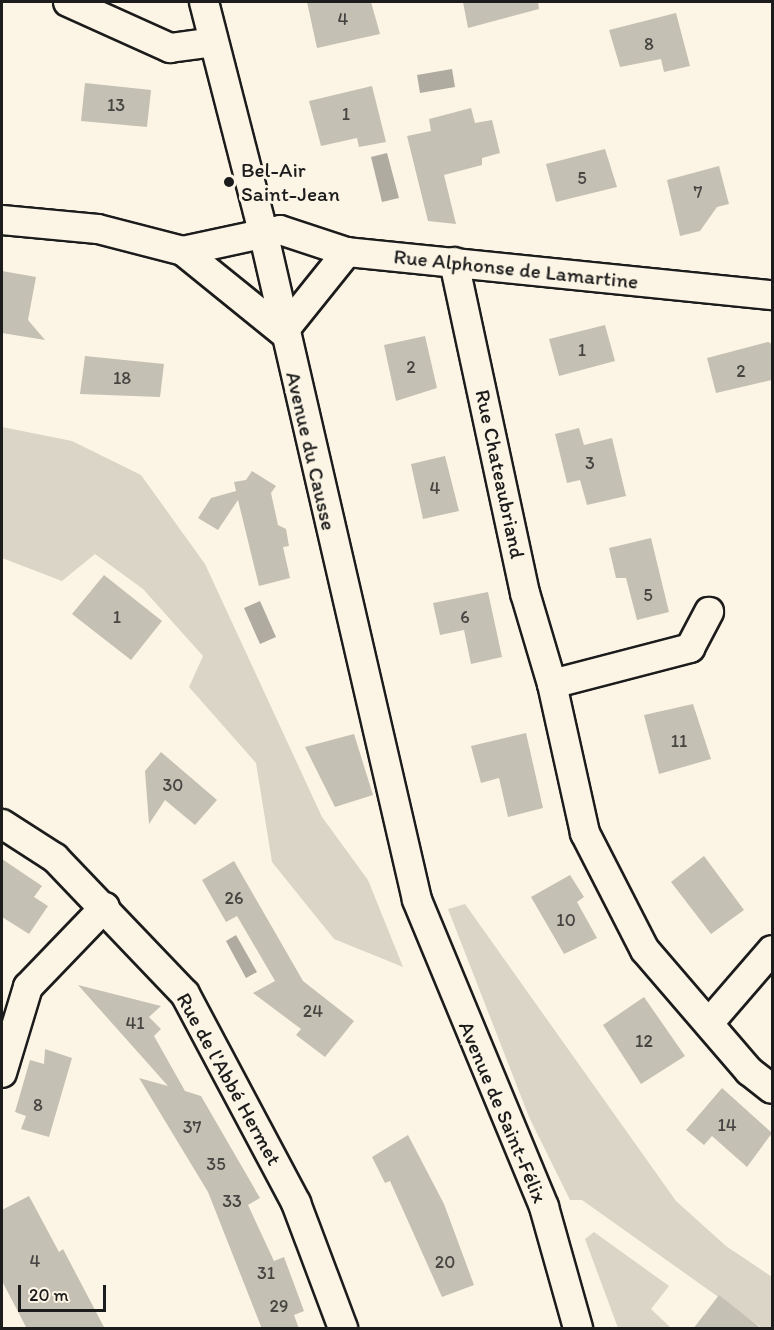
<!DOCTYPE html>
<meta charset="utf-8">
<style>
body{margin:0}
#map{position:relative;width:774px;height:1330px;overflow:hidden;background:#fcf5e5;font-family:Itim,sans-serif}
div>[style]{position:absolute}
.green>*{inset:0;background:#dbd5c8}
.water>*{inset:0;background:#b0aba1}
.building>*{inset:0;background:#c4c0b3}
.roads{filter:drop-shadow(2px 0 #1c1c1c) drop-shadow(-2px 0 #1c1c1c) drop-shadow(0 2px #1c1c1c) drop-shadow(0 -2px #1c1c1c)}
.minor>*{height:28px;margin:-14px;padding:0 14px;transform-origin:14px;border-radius:14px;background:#fcf5e5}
.dots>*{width:16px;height:16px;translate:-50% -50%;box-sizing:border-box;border:3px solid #fcf5e5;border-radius:50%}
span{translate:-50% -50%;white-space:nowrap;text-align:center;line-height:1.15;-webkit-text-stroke:6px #fcf5e5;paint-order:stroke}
.number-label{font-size:18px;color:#464542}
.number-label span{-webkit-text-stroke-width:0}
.poi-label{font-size:21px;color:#1c1c1c}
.left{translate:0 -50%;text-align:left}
.street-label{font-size:21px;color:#1c1c1c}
.frame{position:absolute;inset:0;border:3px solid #1c1c1c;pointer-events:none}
.scale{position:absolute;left:18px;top:1285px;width:88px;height:27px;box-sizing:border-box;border:3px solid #1c1c1c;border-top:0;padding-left:8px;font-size:18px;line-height:21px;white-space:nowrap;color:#1c1c1c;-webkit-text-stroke:4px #fcf5e5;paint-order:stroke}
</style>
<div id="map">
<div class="green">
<i style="clip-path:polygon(2px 427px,72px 441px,141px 475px,205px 564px,322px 817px,368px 880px,403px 967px,334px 939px,272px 862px,256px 763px,189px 687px,203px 656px,143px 589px,95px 554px,62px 581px,2px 558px)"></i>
<i style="clip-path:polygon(465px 904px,676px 1201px,726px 1246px,772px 1277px,772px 1328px,762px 1328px,582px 1200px,570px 1200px,529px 1117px,448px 909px)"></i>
<i style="clip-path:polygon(594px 1232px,669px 1286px,651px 1309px,671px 1328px,618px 1328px,585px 1239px)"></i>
</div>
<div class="water">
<i style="clip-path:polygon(452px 69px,455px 87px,420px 93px,417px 75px)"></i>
<i style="clip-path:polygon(387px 153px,399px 198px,382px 202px,371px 157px)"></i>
<i style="clip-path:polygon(260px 601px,276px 637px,260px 644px,244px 608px)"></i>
<i style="clip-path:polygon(236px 935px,257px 972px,246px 978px,226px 941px)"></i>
</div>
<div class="building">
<i style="clip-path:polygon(307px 2px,371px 2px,380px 34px,317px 48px)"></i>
<i style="clip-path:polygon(463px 2px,538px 2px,539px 9px,468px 28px)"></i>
<i style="clip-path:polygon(676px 13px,690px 66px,664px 72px,661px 59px,620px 67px,609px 30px)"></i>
<i style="clip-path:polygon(85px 83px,151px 90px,147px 127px,81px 121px)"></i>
<i style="clip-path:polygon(372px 86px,386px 142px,359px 147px,357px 138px,321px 146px,309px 101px)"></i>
<i style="clip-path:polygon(471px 108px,475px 123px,492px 120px,500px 153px,482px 158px,482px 165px,444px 175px,456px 224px,428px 221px,407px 136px,431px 131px,429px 119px)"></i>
<i style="clip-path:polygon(605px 149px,617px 187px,556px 202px,546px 164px)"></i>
<i style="clip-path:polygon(719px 166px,729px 204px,717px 207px,700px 231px,680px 236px,667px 180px)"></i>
<i style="clip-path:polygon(2px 271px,36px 277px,28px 320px,45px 340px,2px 333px)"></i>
<i style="clip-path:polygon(605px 325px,615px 361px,559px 376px,549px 339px)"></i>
<i style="clip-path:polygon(425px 336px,437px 388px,396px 401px,384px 345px)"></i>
<i style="clip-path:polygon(768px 342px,772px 344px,772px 380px,716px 393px,707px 358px)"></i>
<i style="clip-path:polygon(85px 356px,164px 364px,160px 397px,80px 394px)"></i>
<i style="clip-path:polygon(579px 428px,584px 445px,612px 438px,626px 496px,587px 505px,580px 480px,567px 483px,555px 434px)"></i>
<i style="clip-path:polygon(445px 456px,459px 511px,423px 519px,411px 464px)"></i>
<i style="clip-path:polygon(252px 471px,276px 486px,271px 493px,278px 525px,286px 529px,289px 546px,283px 547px,290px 578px,259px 586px,238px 500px,218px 530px,198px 518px,211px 498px,236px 491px,234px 482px,246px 480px)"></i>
<i style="clip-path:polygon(651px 538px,669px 612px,637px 620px,626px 578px,616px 578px,609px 548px)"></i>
<i style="clip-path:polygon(104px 575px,162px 621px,131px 660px,72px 614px)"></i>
<i style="clip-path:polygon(488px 592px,502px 657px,471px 664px,464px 630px,440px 635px,433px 603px)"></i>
<i style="clip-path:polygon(693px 704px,711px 759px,659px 774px,644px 715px)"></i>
<i style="clip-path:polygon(526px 733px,543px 808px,508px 817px,499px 778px,481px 783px,471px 746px)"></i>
<i style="clip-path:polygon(354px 734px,373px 795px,335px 807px,305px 747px)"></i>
<i style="clip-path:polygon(161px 752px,217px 800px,195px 825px,165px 800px,149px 824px,145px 771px)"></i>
<i style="clip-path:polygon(704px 856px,744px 910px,711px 934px,671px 882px)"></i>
<i style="clip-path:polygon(2px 859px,42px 886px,34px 897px,48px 906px,29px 934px,2px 917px)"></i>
<i style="clip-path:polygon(234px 861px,303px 981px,354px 1021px,325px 1057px,296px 1035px,301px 1029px,253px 993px,275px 981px,237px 916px,226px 922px,202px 880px)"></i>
<i style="clip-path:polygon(570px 875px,584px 897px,577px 902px,597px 938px,564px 954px,531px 897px)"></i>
<i style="clip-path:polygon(78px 985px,161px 1006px,149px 1017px,161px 1029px,154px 1036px,185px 1091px,201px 1096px,260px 1198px,248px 1205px,274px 1261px,284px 1257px,304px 1311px,294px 1315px,299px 1329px,262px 1329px,208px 1192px,139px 1078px,168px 1086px)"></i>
<i style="clip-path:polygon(644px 997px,685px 1056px,641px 1084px,603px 1025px)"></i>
<i style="clip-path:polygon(45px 1049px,72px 1058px,49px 1137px,21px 1129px,26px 1116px,15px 1112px,30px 1060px,44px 1064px)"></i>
<i style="clip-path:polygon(722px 1088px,772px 1133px,747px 1167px,712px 1136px,704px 1145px,686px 1130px)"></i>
<i style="clip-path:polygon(408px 1135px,444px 1204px,474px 1285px,442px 1297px,390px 1181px,385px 1183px,372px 1157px)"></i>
<i style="clip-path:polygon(29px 1196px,59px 1252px,63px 1249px,105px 1329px,27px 1329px,2px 1281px,2px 1210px)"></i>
<i style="clip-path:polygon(719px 1295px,762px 1329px,693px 1329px)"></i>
</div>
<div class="roads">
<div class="minor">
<i style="left:68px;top:2px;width:112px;rotate:24.3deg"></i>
<i style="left:170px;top:48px;width:44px;rotate:-7.8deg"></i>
<i style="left:204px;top:2px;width:242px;rotate:75.6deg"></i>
<i style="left:264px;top:236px;width:681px;rotate:77.02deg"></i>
<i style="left:417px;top:900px;width:332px;rotate:67.5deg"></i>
<i style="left:544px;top:1207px;width:126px;rotate:74.3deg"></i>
<i style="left:2px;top:220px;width:96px;rotate:5.4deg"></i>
<i style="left:98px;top:229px;width:88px;rotate:14.5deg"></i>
<i style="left:347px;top:252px;width:102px;rotate:128.7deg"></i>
<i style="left:283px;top:332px;width:129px;rotate:-141deg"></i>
<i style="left:183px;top:251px;width:99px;rotate:-12.2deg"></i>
<i style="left:280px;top:230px;width:71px;rotate:18.2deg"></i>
<i style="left:347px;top:252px;width:427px;rotate:5.8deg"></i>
<i style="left:454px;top:262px;width:339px;rotate:77.9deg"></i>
<i style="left:525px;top:593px;width:95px;rotate:73.5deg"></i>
<i style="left:552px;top:684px;width:153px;rotate:77.5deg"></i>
<i style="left:585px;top:833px;width:131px;rotate:62.9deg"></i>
<i style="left:645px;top:950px;width:160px;rotate:49.3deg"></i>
<i style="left:749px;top:1071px;width:29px;rotate:38deg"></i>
<i style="left:552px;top:684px;width:143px;rotate:-14.6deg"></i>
<i style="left:690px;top:648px;width:41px;rotate:-62.2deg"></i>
<i style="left:2px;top:824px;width:63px;rotate:32.7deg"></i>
<i style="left:55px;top:858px;width:188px;rotate:46.3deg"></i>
<i style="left:185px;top:994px;width:237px;rotate:62deg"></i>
<i style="left:296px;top:1203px;width:134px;rotate:69.4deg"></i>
<i style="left:709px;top:1023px;width:96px;rotate:-49.2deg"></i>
<i style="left:2px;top:1073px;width:90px;rotate:-73.2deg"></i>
<i style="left:28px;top:987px;width:111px;rotate:-46.1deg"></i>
</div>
</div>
<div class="dots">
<i style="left:229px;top:182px;background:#1c1c1c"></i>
</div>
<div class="number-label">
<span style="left:343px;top:19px">4</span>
<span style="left:649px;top:44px">8</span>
<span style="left:116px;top:105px">13</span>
<span style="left:346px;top:114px">1</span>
<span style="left:582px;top:178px">5</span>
<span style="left:698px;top:192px">7</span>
<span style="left:582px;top:350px">1</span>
<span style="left:411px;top:367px">2</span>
<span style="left:741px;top:371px">2</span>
<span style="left:122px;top:378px">18</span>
<span style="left:590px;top:463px">3</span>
<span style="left:435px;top:488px">4</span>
<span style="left:648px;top:595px">5</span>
<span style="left:117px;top:617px">1</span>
<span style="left:465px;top:617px">6</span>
<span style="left:679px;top:741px">11</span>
<span style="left:173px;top:785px">30</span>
<span style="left:234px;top:898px">26</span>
<span style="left:566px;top:920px">10</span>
<span style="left:313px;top:1011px">24</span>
<span style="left:135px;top:1023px">41</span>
<span style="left:644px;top:1041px">12</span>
<span style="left:38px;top:1105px">8</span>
<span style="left:727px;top:1125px">14</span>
<span style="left:192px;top:1127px">37</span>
<span style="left:216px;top:1164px">35</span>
<span style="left:232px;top:1201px">33</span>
<span style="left:35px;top:1261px">4</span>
<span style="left:445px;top:1262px">20</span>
<span style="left:266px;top:1273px">31</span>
<span style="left:279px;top:1306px">29</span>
</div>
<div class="poi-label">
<span class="left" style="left:241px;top:182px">Bel-Air<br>Saint-Jean</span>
</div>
<div class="street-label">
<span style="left:516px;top:269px;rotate:6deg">Rue Alphonse de Lamartine</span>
<span style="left:311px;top:451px;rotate:77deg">Avenue du Causse</span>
<span style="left:500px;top:474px;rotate:78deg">Rue Chateaubriand</span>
<span style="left:229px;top:1079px;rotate:61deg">Rue de l'Abbé Hermet</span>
<span style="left:503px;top:1112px;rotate:67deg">Avenue de Saint-Félix</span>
</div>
<div class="frame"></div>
<div class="scale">20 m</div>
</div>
